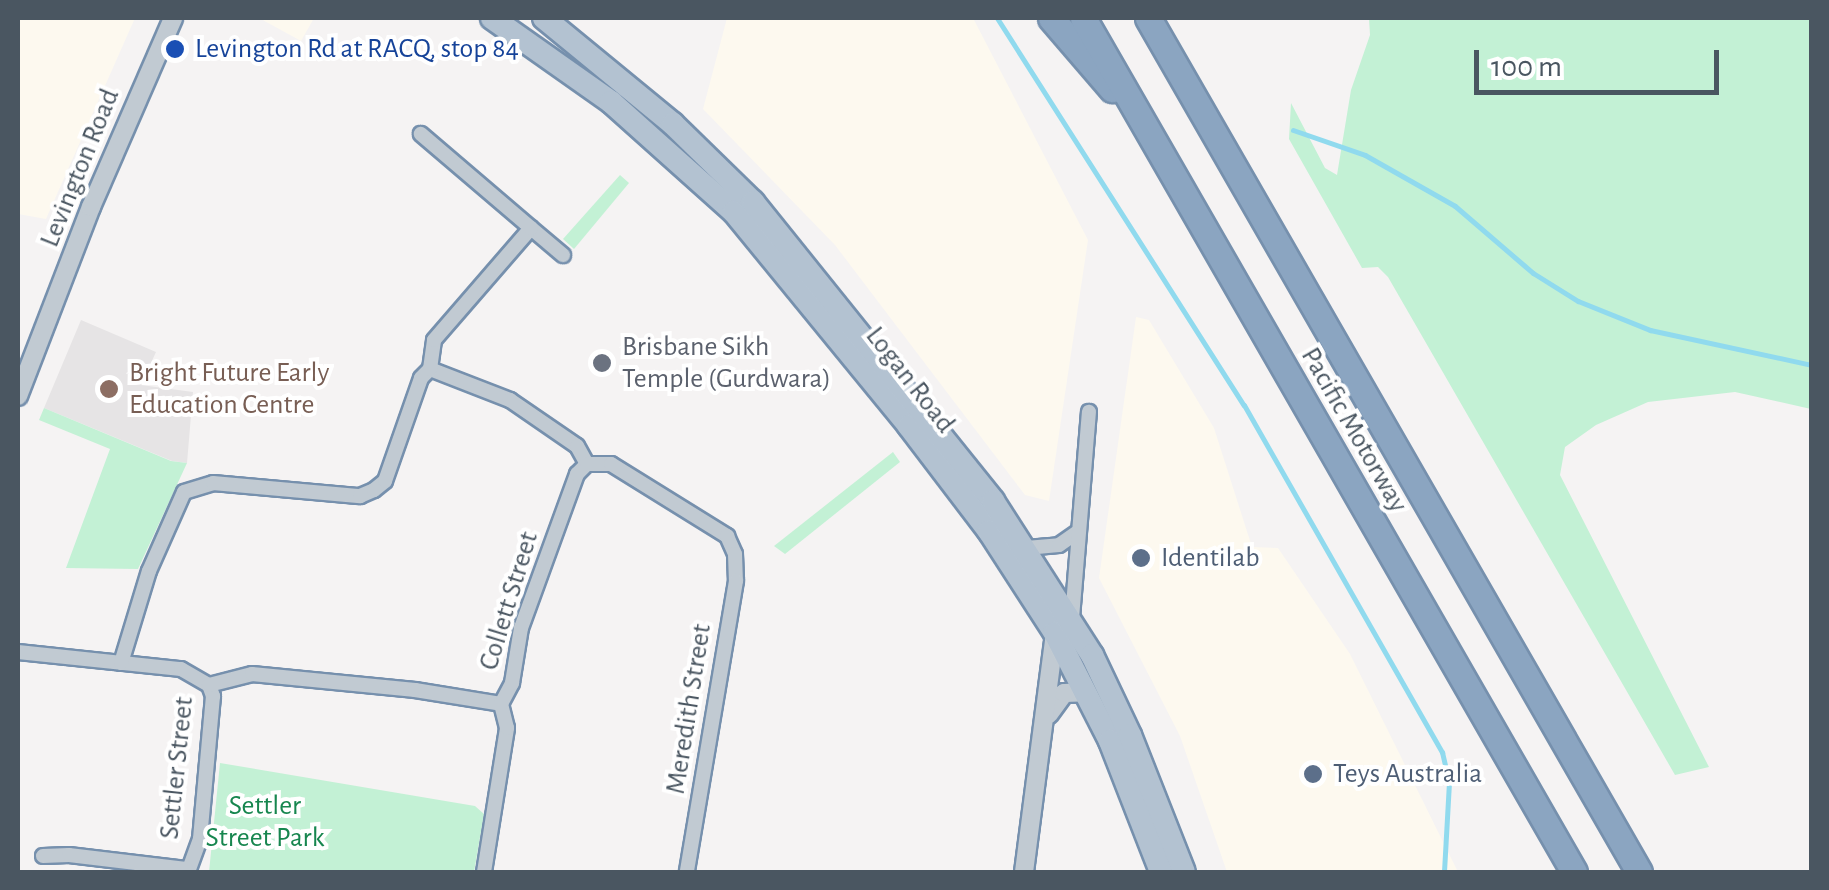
<!DOCTYPE html>
<style>
body{margin:0}
#map{position:relative;width:1829px;height:890px;overflow:hidden;background:#f5f3f3;font-family:"Alegreya Sans",sans-serif}
div>[style]{position:absolute}
.commercial>*{inset:0;background:#fdf9ef}
.education>*{inset:0;background:#e6e4e5}
.green>*{inset:0;background:#c3f1d5}
.stream>*{height:5px;margin:-2.5px;padding:0 2.5px;transform-origin:2.5px;border-radius:2.5px;background:#90daee}
.roads{filter:drop-shadow(2px 0 #7690ad) drop-shadow(-2px 0 #7690ad) drop-shadow(0 2px #7690ad) drop-shadow(0 -2px #7690ad)}
.minor>*{height:14px;margin:-7px;padding:0 7px;transform-origin:7px;border-radius:7px;background:#c1cad2}
.tertiary>*{height:18px;margin:-9px;padding:0 9px;transform-origin:9px;border-radius:9px;background:#c1cad2}
.primary>*{height:22px;margin:-11px;padding:0 11px;transform-origin:11px;border-radius:11px;background:#b3c2d1}
.motorway>*{height:25px;margin:-12.5px;padding:0 12.5px;transform-origin:12.5px;border-radius:12.5px;background:#8ba5c1}
.dots>*{width:28px;height:28px;translate:-50% -50%;box-sizing:border-box;border:5px solid #fff;border-radius:50%}
span{translate:-50% -50%;white-space:nowrap;text-align:center;line-height:1.15;-webkit-text-stroke:8px #fff;paint-order:stroke}
.transit-label{font-size:28px;color:#164399}
.left{translate:0 -50%;text-align:left}
.street-label{font-size:28px;color:#4a5661}
.worship-label{font-size:28px;color:#5b616d}
.education-label{font-size:28px;color:#785e54}
.service-label{font-size:28px;color:#4e5e75}
.park-label{font-size:28px;color:#17864f}
.frame{position:absolute;inset:0;border:20px solid #4a5661;pointer-events:none}
.scale{position:absolute;left:1474px;top:50px;width:245px;height:45px;box-sizing:border-box;border:5px solid #4a5661;border-top:0;padding-left:12px;font-size:30px;line-height:35px;white-space:nowrap;color:#4a5661;-webkit-text-stroke:8px #fff;paint-order:stroke}
</style>
<div id="map">
<div class="commercial">
<i style="clip-path:polygon(18px 18px,135px 18px,46px 219px,18px 214px)"></i>
<i style="clip-path:polygon(259px 18px,314px 18px,301px 41px)"></i>
<i style="clip-path:polygon(727px 18px,973px 18px,1088px 240px,1049px 501px,1025px 495px,835px 245px,703px 109px)"></i>
<i style="clip-path:polygon(1136px 317px,1149px 320px,1214px 428px,1252px 547px,1278px 548px,1350px 654px,1458px 872px,1227px 872px,1180px 736px,1099px 578px)"></i>
</div>
<div class="education">
<i style="clip-path:polygon(81px 320px,156px 352px,141px 385px,193px 392px,187px 463px,172px 461px,44px 408px)"></i>
</div>
<div class="green">
<i style="clip-path:polygon(1369px 18px,1811px 18px,1811px 409px,1735px 392px,1648px 402px,1596px 425px,1565px 447px,1560px 475px,1709px 767px,1675px 775px,1388px 277px,1378px 267px,1362px 268px,1289px 139px,1291px 103px,1325px 168px,1337px 175px,1351px 90px,1370px 35px)"></i>
<i style="clip-path:polygon(620px 175px,629px 183px,574px 249px,563px 239px)"></i>
<i style="clip-path:polygon(44px 408px,171px 461px,187px 463px,138px 569px,66px 568px,110px 449px,39px 420px)"></i>
<i style="clip-path:polygon(893px 452px,900px 462px,785px 554px,774px 546px)"></i>
<i style="clip-path:polygon(220px 763px,475px 806px,484px 814px,474px 872px,209px 872px)"></i>
</div>
<div class="stream">
<i style="left:997px;top:18px;width:459px;rotate:57.5deg"></i>
<i style="left:1244px;top:405px;width:400px;rotate:60.3deg"></i>
<i style="left:1442px;top:752px;width:31px;rotate:77deg"></i>
<i style="left:1449px;top:782px;width:90px;rotate:93.2deg"></i>
<i style="left:1293px;top:130px;width:76px;rotate:19.1deg"></i>
<i style="left:1365px;top:155px;width:103px;rotate:29.5deg"></i>
<i style="left:1455px;top:206px;width:103px;rotate:40.7deg"></i>
<i style="left:1533px;top:273px;width:53px;rotate:31.9deg"></i>
<i style="left:1578px;top:301px;width:78px;rotate:21.9deg"></i>
<i style="left:1650px;top:330px;width:166px;rotate:12.2deg"></i>
</div>
<div class="roads">
<div class="minor">
<i style="left:531px;top:228px;width:42px;rotate:40.2deg"></i>
<i style="left:430px;top:369px;width:86px;rotate:21.2deg"></i>
<i style="left:510px;top:400px;width:81px;rotate:34.5deg"></i>
<i style="left:577px;top:446px;width:21px;rotate:61deg"></i>
<i style="left:1026px;top:548px;width:33px;rotate:-5deg"></i>
<i style="left:1059px;top:545px;width:21px;rotate:-35deg"></i>
<i style="left:1072px;top:618px;width:207px;rotate:-85.3deg"></i>
<i style="left:18px;top:652px;width:164px;rotate:6deg"></i>
<i style="left:181px;top:669px;width:32px;rotate:30deg"></i>
<i style="left:209px;top:685px;width:12px;rotate:70deg"></i>
<i style="left:213px;top:696px;width:144px;rotate:95.2deg"></i>
<i style="left:200px;top:839px;width:35px;rotate:110deg"></i>
<i style="left:121px;top:663px;width:96px;rotate:-73.1deg"></i>
<i style="left:149px;top:571px;width:86px;rotate:-66.1deg"></i>
<i style="left:184px;top:492px;width:30px;rotate:-17deg"></i>
<i style="left:213px;top:483px;width:148px;rotate:5.1deg"></i>
<i style="left:360px;top:496px;width:15px;rotate:-23deg"></i>
<i style="left:374px;top:490px;width:14px;rotate:-39deg"></i>
<i style="left:385px;top:481px;width:109px;rotate:-70.7deg"></i>
<i style="left:421px;top:378px;width:13px;rotate:-45deg"></i>
<i style="left:430px;top:369px;width:29px;rotate:-82deg"></i>
<i style="left:434px;top:340px;width:148px;rotate:-49.1deg"></i>
<i style="left:531px;top:228px;width:145px;rotate:-139.5deg"></i>
<i style="left:209px;top:685px;width:44px;rotate:-14.3deg"></i>
<i style="left:252px;top:674px;width:164px;rotate:5.6deg"></i>
<i style="left:415px;top:690px;width:87px;rotate:9.2deg"></i>
<i style="left:501px;top:704px;width:24px;rotate:-62deg"></i>
<i style="left:512px;top:683px;width:56px;rotate:-80.7deg"></i>
<i style="left:521px;top:628px;width:164px;rotate:-70deg"></i>
<i style="left:577px;top:474px;width:14px;rotate:-45deg"></i>
<i style="left:587px;top:464px;width:24px"></i>
<i style="left:611px;top:464px;width:137px;rotate:31.8deg"></i>
<i style="left:727px;top:536px;width:20px;rotate:66deg"></i>
<i style="left:735px;top:554px;width:27px;rotate:88deg"></i>
<i style="left:736px;top:581px;width:295px;rotate:99.6deg"></i>
<i style="left:43px;top:856px;width:26px;rotate:-2deg"></i>
<i style="left:69px;top:855px;width:118px;rotate:6.8deg"></i>
<i style="left:484px;top:872px;width:146px;rotate:-80.9deg"></i>
<i style="left:507px;top:728px;width:25px;rotate:-104deg"></i>
</div>
<div class="tertiary">
<i style="left:18px;top:396px;width:203px;rotate:-68.9deg"></i>
<i style="left:91px;top:207px;width:206px;rotate:-66.5deg"></i>
<i style="left:1049px;top:714px;width:26px;rotate:-54deg"></i>
<i style="left:1064px;top:693px;width:23px;rotate:-2deg"></i>
<i style="left:1024px;top:872px;width:241px;rotate:-82.6deg"></i>
</div>
<div class="primary">
<i style="left:492px;top:18px;width:146px;rotate:35.2deg"></i>
<i style="left:611px;top:102px;width:165px;rotate:41.8deg"></i>
<i style="left:734px;top:212px;width:276px;rotate:50.7deg"></i>
<i style="left:909px;top:426px;width:132px;rotate:52.7deg"></i>
<i style="left:989px;top:531px;width:121px;rotate:57.1deg"></i>
<i style="left:1055px;top:633px;width:121px;rotate:63deg"></i>
<i style="left:1110px;top:741px;width:141px;rotate:68.7deg"></i>
<i style="left:544px;top:18px;width:167px;rotate:39.4deg"></i>
<i style="left:673px;top:124px;width:112px;rotate:44.3deg"></i>
<i style="left:753px;top:202px;width:383px;rotate:51.2deg"></i>
<i style="left:993px;top:501px;width:183px;rotate:57.3deg"></i>
<i style="left:1092px;top:655px;width:89px;rotate:64.6deg"></i>
<i style="left:1130px;top:735px;width:147px;rotate:68.5deg"></i>
</div>
<div class="motorway">
<i style="left:1051px;top:18px;width:94px;rotate:49.3deg"></i>
<i style="left:1083px;top:18px;width:985px;rotate:60.1deg"></i>
<i style="left:1148px;top:18px;width:985px;rotate:60.1deg"></i>
</div>
</div>
<div class="dots">
<i style="left:175px;top:49px;background:#1a4fb4"></i>
<i style="left:602px;top:363px;background:#6b7280"></i>
<i style="left:109px;top:389px;background:#8d6e63"></i>
<i style="left:1141px;top:558px;background:#5c6f8a"></i>
<i style="left:1313px;top:774px;background:#5c6f8a"></i>
</div>
<div class="transit-label">
<span class="left" style="left:195px;top:49px">Levington Rd at RACQ, stop 84</span>
</div>
<div class="street-label">
<span style="left:80px;top:168px;rotate:-68deg">Levington Road</span>
<span style="left:910px;top:380px;rotate:52deg">Logan Road</span>
<span style="left:1354px;top:430px;rotate:60deg">Pacific Motorway</span>
<span style="left:509px;top:601px;rotate:-73deg">Collett Street</span>
<span style="left:689px;top:709px;rotate:-81deg">Meredith Street</span>
<span style="left:177px;top:768px;rotate:-84deg">Settler Street</span>
</div>
<div class="worship-label">
<span class="left" style="left:622px;top:363px">Brisbane Sikh<br>Temple (Gurdwara)</span>
</div>
<div class="education-label">
<span class="left" style="left:129px;top:389px">Bright Future Early<br>Education Centre</span>
</div>
<div class="service-label">
<span class="left" style="left:1161px;top:558px">Identilab</span>
<span class="left" style="left:1333px;top:774px">Teys Australia</span>
</div>
<div class="park-label">
<span style="left:265px;top:822px">Settler<br>Street Park</span>
</div>
<div class="frame"></div>
<div class="scale">100 m</div>
</div>
